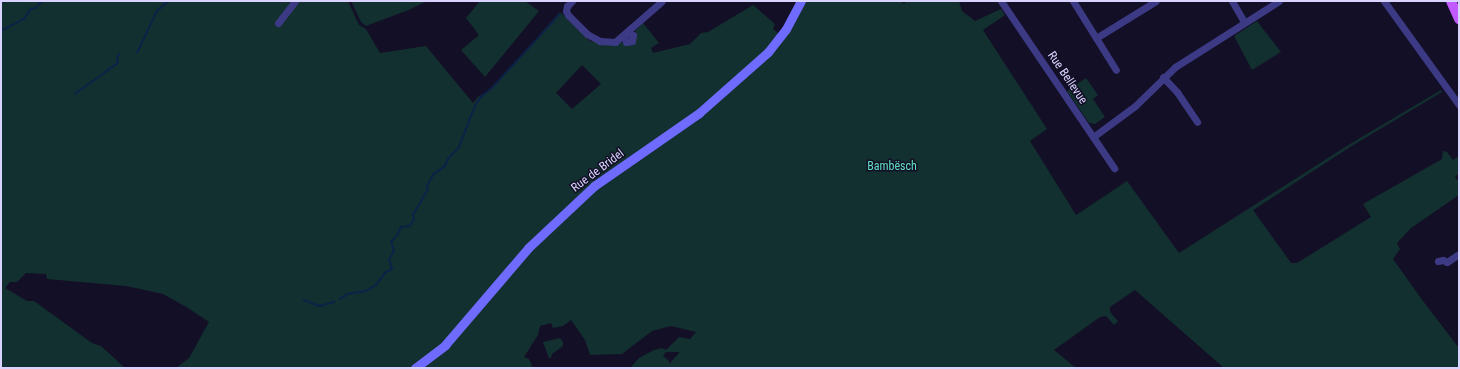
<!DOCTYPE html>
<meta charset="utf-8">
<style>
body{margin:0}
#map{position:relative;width:1460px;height:369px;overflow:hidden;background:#130f26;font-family:"Roboto Condensed",sans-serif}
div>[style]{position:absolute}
.green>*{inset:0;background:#12302f}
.stream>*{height:1.5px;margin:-0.75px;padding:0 0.75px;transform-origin:0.75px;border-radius:0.75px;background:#0c2248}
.minor>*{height:7px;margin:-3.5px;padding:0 3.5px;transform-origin:3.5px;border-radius:3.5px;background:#3d3a85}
.secondary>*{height:9px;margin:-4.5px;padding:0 4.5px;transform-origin:4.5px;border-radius:4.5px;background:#6f6bff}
.primary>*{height:10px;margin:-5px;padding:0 5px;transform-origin:5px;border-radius:5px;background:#c25bff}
span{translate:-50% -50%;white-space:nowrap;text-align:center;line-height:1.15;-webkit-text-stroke:3px #130f26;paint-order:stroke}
.street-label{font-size:12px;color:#d9d4ff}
.park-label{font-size:12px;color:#5fe0c0}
.frame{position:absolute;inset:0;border:2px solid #d9d4ff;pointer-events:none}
</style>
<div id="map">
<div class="green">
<i style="clip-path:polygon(evenodd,1px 1px,348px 1px,359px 25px,366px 29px,380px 53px,426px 46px,473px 103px,478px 97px,492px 88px,560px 12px,590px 41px,616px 46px,621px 42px,627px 45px,634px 43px,637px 35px,635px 31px,643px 23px,659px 43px,651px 48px,653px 53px,690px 44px,701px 33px,708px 32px,753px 5px,775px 24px,773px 29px,784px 38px,805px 1px,900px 1px,904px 4px,906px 1px,959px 1px,962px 11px,975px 21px,1001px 9px,1005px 15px,983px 30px,1047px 129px,1030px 141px,1076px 215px,1127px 181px,1179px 253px,1350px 144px,1441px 90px,1442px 92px,1350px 147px,1253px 210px,1291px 263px,1297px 263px,1371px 217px,1363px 204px,1442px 159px,1443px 151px,1447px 152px,1453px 160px,1459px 156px,1459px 173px,1455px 177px,1459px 182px,1459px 195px,1411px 228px,1397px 243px,1400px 249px,1393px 259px,1423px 301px,1459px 348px,1459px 368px,1224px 368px,1135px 290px,1110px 307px,1110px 312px,1118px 321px,1114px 325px,1106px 316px,1100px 317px,1054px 350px,1076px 368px,630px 368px,639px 358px,654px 350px,662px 348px,666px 350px,679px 337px,690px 339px,696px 332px,671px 326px,652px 331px,622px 354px,590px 355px,585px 340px,571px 320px,563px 326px,553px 328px,551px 323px,540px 326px,538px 335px,524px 357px,529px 359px,533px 368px,176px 368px,189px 358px,209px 322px,188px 308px,163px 294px,126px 286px,47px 279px,46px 274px,26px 273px,17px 282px,10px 282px,5px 288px,27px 301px,34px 301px,92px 343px,101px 346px,125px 368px,1px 368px,1px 1px,582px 65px,601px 84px,572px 109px,556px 93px,582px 65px,1px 1px,666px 352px,679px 352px,679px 353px,669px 364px,669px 361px,663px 356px,666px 352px)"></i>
<i style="clip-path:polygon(351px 1px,427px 1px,411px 9px,366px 26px,361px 22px)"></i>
<i style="clip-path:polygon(480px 1px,525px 1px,539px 11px,485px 77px,461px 50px,479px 35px,466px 18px)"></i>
<i style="clip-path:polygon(1257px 21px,1281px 52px,1252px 70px,1234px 36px)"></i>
<i style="clip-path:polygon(1086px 78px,1098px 95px,1093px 99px,1105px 117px,1095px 124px,1089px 123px,1067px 91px)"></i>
<i style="clip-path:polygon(560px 338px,563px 342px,563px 346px,552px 354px,551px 358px,549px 358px,543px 342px)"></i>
</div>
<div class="stream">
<i style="left:1px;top:2px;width:5px;rotate:-11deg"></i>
<i style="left:1px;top:31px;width:26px;rotate:-28deg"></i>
<i style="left:24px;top:19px;width:12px;rotate:-55deg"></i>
<i style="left:31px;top:9px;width:5px;rotate:-11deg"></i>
<i style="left:36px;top:8px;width:6px;rotate:-51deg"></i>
<i style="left:40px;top:3px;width:4px;rotate:-27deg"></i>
<i style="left:137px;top:53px;width:47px;rotate:-64.5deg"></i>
<i style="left:157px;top:11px;width:16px;rotate:-40deg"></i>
<i style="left:169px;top:1px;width:8px"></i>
<i style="left:75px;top:94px;width:53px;rotate:-35.8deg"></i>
<i style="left:118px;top:63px;width:4px;rotate:-104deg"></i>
<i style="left:117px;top:59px;width:5px;rotate:-68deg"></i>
<i style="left:340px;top:299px;width:9px;rotate:-32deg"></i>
<i style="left:348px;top:294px;width:18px;rotate:-9deg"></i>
<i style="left:366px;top:291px;width:12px;rotate:-31deg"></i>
<i style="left:376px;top:285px;width:15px;rotate:-53deg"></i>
<i style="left:385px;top:273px;width:8px;rotate:-30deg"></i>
<i style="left:392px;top:269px;width:9px;rotate:-108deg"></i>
<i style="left:389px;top:260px;width:10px;rotate:-61deg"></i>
<i style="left:394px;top:251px;width:9px;rotate:-108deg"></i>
<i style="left:391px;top:242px;width:8px;rotate:-45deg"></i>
<i style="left:397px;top:236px;width:10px;rotate:-66deg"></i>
<i style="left:401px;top:227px;width:9px;rotate:-6deg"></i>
<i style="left:410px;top:226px;width:8px;rotate:-60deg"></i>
<i style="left:414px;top:219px;width:4px;rotate:-104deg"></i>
<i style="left:413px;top:215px;width:30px;rotate:-60deg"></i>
<i style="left:428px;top:189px;width:3px;rotate:-108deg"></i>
<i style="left:427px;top:186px;width:13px;rotate:-61deg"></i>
<i style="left:433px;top:175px;width:15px;rotate:-37deg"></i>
<i style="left:445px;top:166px;width:8px;rotate:-67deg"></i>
<i style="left:448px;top:159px;width:16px;rotate:-47deg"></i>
<i style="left:459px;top:147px;width:44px;rotate:-68.7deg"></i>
<i style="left:475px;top:106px;width:11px;rotate:-56deg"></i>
<i style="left:481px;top:97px;width:14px;rotate:-39deg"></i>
<i style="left:492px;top:88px;width:100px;rotate:-47.4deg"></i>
<i style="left:304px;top:300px;width:17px;rotate:21deg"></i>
<i style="left:320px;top:306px;width:15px;rotate:-16deg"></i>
</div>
<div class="minor">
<i style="left:572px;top:1px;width:7px;rotate:135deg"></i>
<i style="left:567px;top:6px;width:5px;rotate:101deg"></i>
<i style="left:566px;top:11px;width:4px;rotate:63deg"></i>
<i style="left:568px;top:15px;width:27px;rotate:45deg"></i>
<i style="left:587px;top:34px;width:15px;rotate:28deg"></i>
<i style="left:600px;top:41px;width:15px;rotate:4deg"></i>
<i style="left:615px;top:42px;width:62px;rotate:-41.1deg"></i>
<i style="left:1001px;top:1px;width:202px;rotate:55.9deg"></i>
<i style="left:1073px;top:1px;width:81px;rotate:58.1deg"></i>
<i style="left:1232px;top:1px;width:24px;rotate:60deg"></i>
<i style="left:1384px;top:1px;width:128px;rotate:54.2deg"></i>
<i style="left:278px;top:23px;width:28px;rotate:-52deg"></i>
<i style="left:624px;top:36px;width:6px;rotate:72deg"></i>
<i style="left:626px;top:42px;width:6px;rotate:-9deg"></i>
<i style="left:632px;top:41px;width:6px;rotate:-81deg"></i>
<i style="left:633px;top:35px;width:6px;rotate:-162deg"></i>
<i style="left:1096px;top:38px;width:70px;rotate:-31.7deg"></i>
<i style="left:1163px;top:77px;width:21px;rotate:47deg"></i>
<i style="left:1177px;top:92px;width:36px;rotate:56deg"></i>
<i style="left:1093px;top:137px;width:52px;rotate:-36.4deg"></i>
<i style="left:1135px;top:106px;width:56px;rotate:-44.3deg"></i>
<i style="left:1175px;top:67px;width:123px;rotate:-32.4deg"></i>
<i style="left:1438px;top:261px;width:5px;rotate:-11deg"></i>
<i style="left:1443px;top:260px;width:4px;rotate:27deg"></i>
<i style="left:1447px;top:262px;width:14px;rotate:-34deg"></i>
</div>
<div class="secondary">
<i style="left:415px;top:368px;width:38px;rotate:-37deg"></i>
<i style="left:445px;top:345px;width:128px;rotate:-49.4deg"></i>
<i style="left:528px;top:248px;width:91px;rotate:-43.2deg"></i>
<i style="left:594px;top:186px;width:128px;rotate:-34.8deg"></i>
<i style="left:699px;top:113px;width:92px;rotate:-41.5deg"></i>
<i style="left:768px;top:52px;width:29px;rotate:-52deg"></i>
<i style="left:786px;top:29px;width:32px;rotate:-62deg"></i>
</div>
<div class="primary">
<i style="left:1451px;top:1px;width:20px;rotate:66deg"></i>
</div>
<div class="street-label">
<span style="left:1067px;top:78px;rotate:56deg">Rue Bellevue</span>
<span style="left:598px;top:171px;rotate:-37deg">Rue de Bridel</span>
</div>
<div class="park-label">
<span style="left:892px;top:167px">Bambësch</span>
</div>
<div class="frame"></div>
</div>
